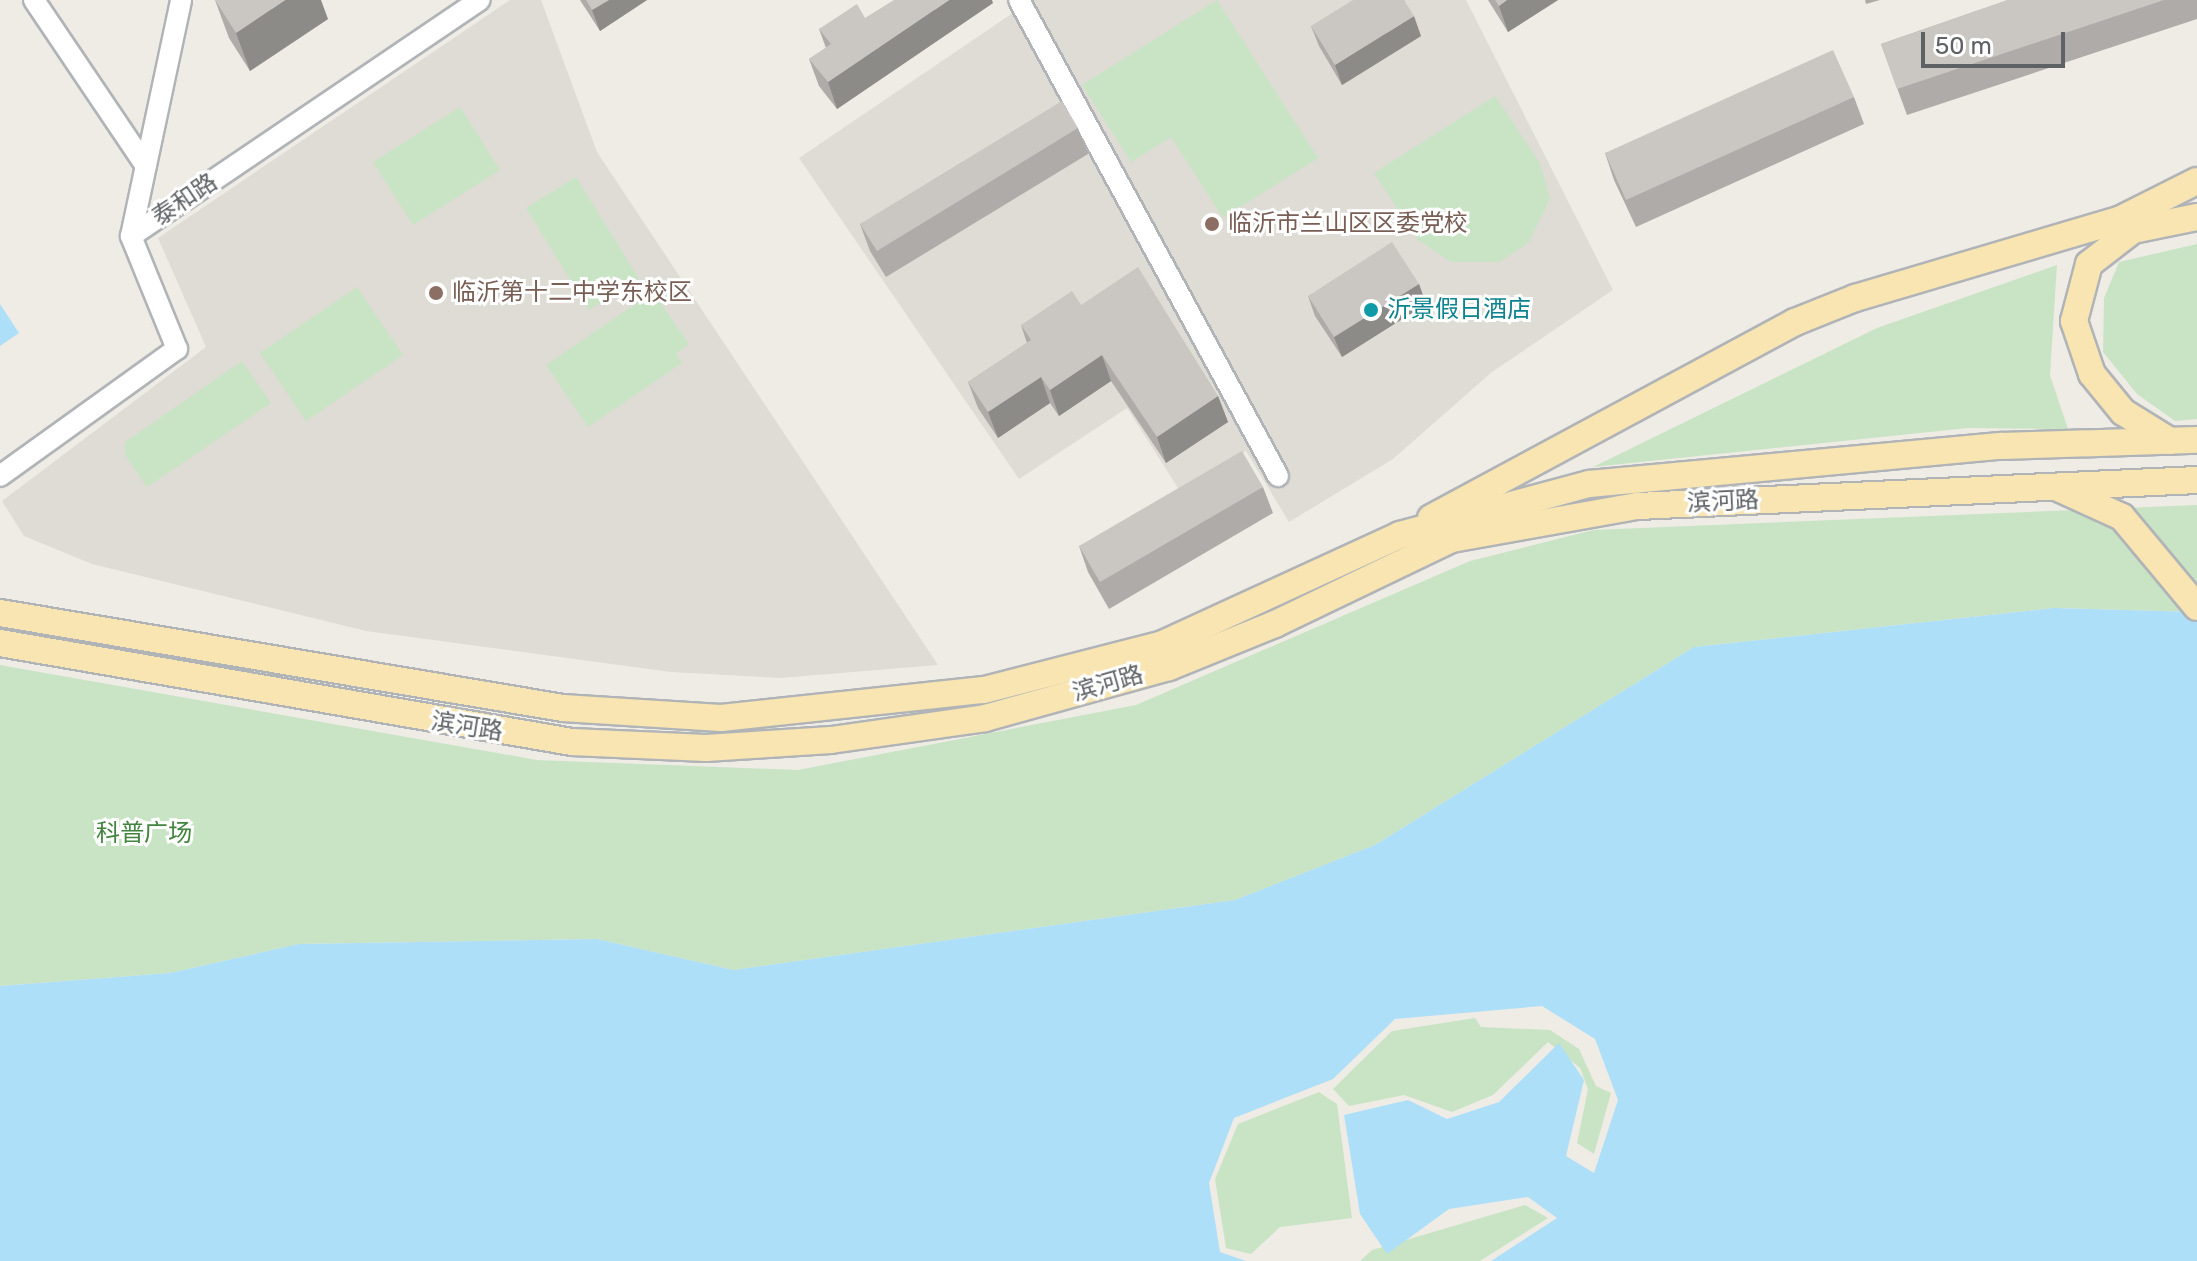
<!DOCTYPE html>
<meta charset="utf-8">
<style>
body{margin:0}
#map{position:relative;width:2197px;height:1261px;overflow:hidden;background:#efece6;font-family:Rubik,"Noto Sans SC",sans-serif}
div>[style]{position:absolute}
.education>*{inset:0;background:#dfdbd5}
.green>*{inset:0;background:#c8e4c5}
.water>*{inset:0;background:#addff8}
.roads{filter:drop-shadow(2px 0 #b1b4b7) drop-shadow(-2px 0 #b1b4b7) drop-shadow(0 2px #b1b4b7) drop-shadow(0 -2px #b1b4b7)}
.minor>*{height:20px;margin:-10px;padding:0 10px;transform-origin:10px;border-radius:10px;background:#fff}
.major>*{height:26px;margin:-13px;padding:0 13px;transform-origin:13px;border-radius:13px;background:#f8e5b2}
.wall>*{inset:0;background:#aeaba8}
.shaded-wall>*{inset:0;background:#8d8b88}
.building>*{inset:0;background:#cac7c3}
.dots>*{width:22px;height:22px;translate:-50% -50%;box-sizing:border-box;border:4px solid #fff;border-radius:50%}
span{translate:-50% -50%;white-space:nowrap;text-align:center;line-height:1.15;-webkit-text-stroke:6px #fff;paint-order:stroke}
.street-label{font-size:24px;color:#5e6265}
.education-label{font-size:24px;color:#785e54}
.left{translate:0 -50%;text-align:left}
.culture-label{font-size:24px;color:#0d838f}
.park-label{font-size:24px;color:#42843e}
.scale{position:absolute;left:1921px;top:32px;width:144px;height:36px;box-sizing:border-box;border:4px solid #5e6265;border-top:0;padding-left:10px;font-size:24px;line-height:28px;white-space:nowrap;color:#5e6265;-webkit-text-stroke:6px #fff;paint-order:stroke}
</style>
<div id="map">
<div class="education">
<i style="clip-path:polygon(510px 0,541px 0,597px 152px,938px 665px,780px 678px,671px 672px,366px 631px,92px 564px,24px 536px,2px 501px,206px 347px,158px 238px)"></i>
<i style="clip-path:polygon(1032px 0,1466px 0,1613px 290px,1492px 372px,1393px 459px,1289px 522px,1246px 451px,1180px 491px,1127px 408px,1019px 479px,799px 158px)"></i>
</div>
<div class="green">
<i style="clip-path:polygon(1217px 0,1318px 158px,1223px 218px,1171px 137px,1131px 162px,1082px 85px)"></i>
<i style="clip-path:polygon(1495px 96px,1540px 163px,1550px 199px,1529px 242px,1500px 262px,1451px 262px,1417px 239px,1374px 173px)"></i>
<i style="clip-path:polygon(460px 107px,500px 170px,413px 225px,373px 162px)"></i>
<i style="clip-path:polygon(576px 177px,639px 279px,589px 310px,526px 208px)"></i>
<i style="clip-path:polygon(2197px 244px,2197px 419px,2175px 421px,2137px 394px,2103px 352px,2104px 298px,2119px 262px)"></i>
<i style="clip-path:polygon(2057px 265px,2050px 375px,2068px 429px,1968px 428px,1593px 467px,1877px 328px)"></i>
<i style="clip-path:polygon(357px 287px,403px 355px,306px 421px,260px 353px)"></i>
<i style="clip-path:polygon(653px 292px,689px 344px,676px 354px,682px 363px,588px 427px,546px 365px)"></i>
<i style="clip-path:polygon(242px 361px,271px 403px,147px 487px,125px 455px,125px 442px)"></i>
<i style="clip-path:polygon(2197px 505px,2197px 612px,2054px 608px,1694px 647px,1375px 845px,1235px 900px,733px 970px,597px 939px,299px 944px,170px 973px,0 986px,0 665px,537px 760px,798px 770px,1136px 705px,1470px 561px,1593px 530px)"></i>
<i style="clip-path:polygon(1475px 1018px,1481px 1027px,1550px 1030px,1579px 1049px,1596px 1086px,1611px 1093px,1594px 1154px,1577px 1143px,1588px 1089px,1580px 1068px,1548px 1042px,1493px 1095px,1452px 1112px,1404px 1095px,1349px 1106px,1333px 1089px,1392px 1031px)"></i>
<i style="clip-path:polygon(1319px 1092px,1337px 1104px,1352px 1218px,1280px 1227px,1251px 1254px,1226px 1248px,1215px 1179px,1238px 1124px)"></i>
<i style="clip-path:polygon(1525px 1205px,1548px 1218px,1480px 1261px,1360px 1261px,1372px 1250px)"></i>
</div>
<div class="water">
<i style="clip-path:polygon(0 304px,19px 333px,0 346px)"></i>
<i style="clip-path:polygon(2054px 608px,2197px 612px,2197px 1261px,1491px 1261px,1557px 1218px,1528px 1197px,1449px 1209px,1387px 1254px,1360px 1214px,1344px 1115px,1408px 1100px,1447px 1119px,1499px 1102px,1559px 1043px,1584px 1080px,1566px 1156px,1594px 1173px,1618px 1100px,1595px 1039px,1542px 1006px,1395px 1019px,1333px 1079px,1234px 1118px,1209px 1183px,1220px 1252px,1246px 1261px,0 1261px,0 986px,170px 973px,299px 944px,597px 939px,733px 970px,1235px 900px,1375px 845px,1694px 647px)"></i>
</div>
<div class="roads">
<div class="minor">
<i style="left:34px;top:0;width:200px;rotate:56deg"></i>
<i style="left:1019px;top:0;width:542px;rotate:61.45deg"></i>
<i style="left:131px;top:236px;width:241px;rotate:-78deg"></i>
<i style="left:0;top:476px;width:218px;rotate:-35.7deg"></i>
<i style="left:177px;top:349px;width:122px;rotate:-112.2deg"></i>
<i style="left:131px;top:236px;width:421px;rotate:-34.1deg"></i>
</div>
<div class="major">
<i style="left:2170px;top:441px;width:55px;rotate:-148.3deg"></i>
<i style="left:2123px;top:412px;width:49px;rotate:-129.2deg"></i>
<i style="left:2092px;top:374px;width:56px;rotate:-108.8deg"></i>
<i style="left:2074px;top:321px;width:59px;rotate:-75.3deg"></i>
<i style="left:2089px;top:264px;width:56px;rotate:-37.7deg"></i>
<i style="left:2133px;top:230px;width:65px;rotate:-11.5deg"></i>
<i style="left:2058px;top:488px;width:70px;rotate:24.4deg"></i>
<i style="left:2122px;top:517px;width:117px;rotate:50.2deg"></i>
<i style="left:1431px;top:518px;width:413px;rotate:-28.3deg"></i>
<i style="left:1795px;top:322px;width:65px;rotate:-21.8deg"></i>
<i style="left:1855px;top:298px;width:275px;rotate:-16.5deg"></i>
<i style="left:2119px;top:220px;width:87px;rotate:-26.6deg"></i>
<i style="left:0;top:613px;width:571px;rotate:9.58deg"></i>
<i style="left:563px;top:708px;width:158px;rotate:3.6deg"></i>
<i style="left:721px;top:718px;width:264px;rotate:-6.1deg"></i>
<i style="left:984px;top:690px;width:185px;rotate:-14.4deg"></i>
<i style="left:1163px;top:644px;width:261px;rotate:-24.7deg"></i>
<i style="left:1400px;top:535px;width:196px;rotate:-15.1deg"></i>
<i style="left:1589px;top:484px;width:415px;rotate:-5.3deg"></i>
<i style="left:2002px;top:446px;width:195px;rotate:-1.8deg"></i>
<i style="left:0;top:643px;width:581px;rotate:9.82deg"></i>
<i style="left:572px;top:742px;width:134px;rotate:2.6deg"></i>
<i style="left:706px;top:748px;width:125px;rotate:-3.7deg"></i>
<i style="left:831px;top:740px;width:156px;rotate:-8.1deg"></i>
<i style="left:985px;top:718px;width:191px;rotate:-15.5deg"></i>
<i style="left:1169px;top:667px;width:114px;rotate:-22.1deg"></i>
<i style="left:1275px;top:624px;width:196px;rotate:-25.7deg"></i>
<i style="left:1452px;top:539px;width:189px;rotate:-10.1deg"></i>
<i style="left:1638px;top:506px;width:560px;rotate:-2.66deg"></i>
</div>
</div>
<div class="wall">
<i style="clip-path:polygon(215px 0,328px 19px,250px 71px,229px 38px)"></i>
<i style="clip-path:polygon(580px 0,647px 0,600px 31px)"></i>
<i style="clip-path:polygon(1488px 0,1558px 0,1508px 32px)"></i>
<i style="clip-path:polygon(1865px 0,1880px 0,1866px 4px)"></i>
<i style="clip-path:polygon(2008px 0,2197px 0,2197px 19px,1907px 115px,1881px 44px)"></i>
<i style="clip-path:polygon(993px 3px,837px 109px,819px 86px,809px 59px,826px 48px,819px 29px,865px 18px)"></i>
<i style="clip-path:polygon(1311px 26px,1421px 36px,1342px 85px,1319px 46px)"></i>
<i style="clip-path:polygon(1854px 97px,1864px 124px,1636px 227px,1614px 180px,1605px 153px)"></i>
<i style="clip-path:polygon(1078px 128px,1088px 154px,886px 277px,870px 251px,860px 224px)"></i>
<i style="clip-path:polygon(1419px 284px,1426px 304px,1342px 357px,1315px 316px,1308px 296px)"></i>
<i style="clip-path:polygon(1081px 305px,1218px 396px,1228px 422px,1166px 463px,1111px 381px,1059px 416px,1050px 403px,998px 438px,978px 408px,968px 382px,1027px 343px,1021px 325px)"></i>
<i style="clip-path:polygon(1263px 487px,1273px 513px,1109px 609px,1088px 572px,1079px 546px)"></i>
</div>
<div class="shaded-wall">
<i style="clip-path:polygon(285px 0,321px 0,328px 19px,250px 71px,236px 33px)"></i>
<i style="clip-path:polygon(609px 0,647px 0,600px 31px,592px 10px)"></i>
<i style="clip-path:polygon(949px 0,992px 0,993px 3px,837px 109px,828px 82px)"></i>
<i style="clip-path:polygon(1507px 0,1558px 0,1508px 32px,1499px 6px)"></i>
<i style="clip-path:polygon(1414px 16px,1421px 36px,1342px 85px,1335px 65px)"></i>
<i style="clip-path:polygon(1419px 284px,1426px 304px,1342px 357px,1334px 337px)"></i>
<i style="clip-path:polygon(1102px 355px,1111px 381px,1059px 416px,1050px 390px)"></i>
<i style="clip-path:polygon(1041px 377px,1050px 403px,998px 438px,988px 412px)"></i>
<i style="clip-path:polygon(1218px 396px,1228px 422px,1166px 463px,1157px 437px)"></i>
</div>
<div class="building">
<i style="clip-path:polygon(215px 0,285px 0,236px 33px)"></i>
<i style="clip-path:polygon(586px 0,609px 0,592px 10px)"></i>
<i style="clip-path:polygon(894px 0,949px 0,828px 82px,809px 59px,831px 44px,819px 29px,857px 4px,865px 18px)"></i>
<i style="clip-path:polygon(1353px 0,1404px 0,1414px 16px,1335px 65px,1311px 26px)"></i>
<i style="clip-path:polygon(1495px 0,1507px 0,1499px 6px)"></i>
<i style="clip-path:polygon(2008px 0,2164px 0,1897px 89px,1881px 44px)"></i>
<i style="clip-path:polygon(1833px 50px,1854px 97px,1626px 200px,1605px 153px)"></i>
<i style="clip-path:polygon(1062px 101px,1078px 128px,877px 251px,860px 224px)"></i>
<i style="clip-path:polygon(1392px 242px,1419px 284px,1334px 337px,1308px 296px)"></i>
<i style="clip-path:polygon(1138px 267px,1218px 396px,1157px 437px,1102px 355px,1050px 390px,1041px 377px,988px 412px,968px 382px,1031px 340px,1021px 325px,1072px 291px,1081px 305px)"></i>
<i style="clip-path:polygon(1242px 451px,1263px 487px,1100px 582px,1079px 546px)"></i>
</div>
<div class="dots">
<i style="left:1212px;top:224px;background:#8d6e63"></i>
<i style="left:436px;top:293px;background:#8d6e63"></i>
<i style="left:1371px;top:310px;background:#0f9aa8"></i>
</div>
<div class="street-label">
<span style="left:185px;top:200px;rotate:-34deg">泰和路</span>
<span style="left:1723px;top:502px;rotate:-3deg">滨河路</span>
<span style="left:1108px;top:684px;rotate:-16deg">滨河路</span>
<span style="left:467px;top:727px;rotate:9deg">滨河路</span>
</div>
<div class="education-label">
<span class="left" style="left:1228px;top:224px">临沂市兰山区区委党校</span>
<span class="left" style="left:452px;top:293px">临沂第十二中学东校区</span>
</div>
<div class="culture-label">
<span class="left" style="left:1387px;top:310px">沂景假日酒店</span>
</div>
<div class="park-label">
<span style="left:144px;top:834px">科普广场</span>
</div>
<div class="scale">50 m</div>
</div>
